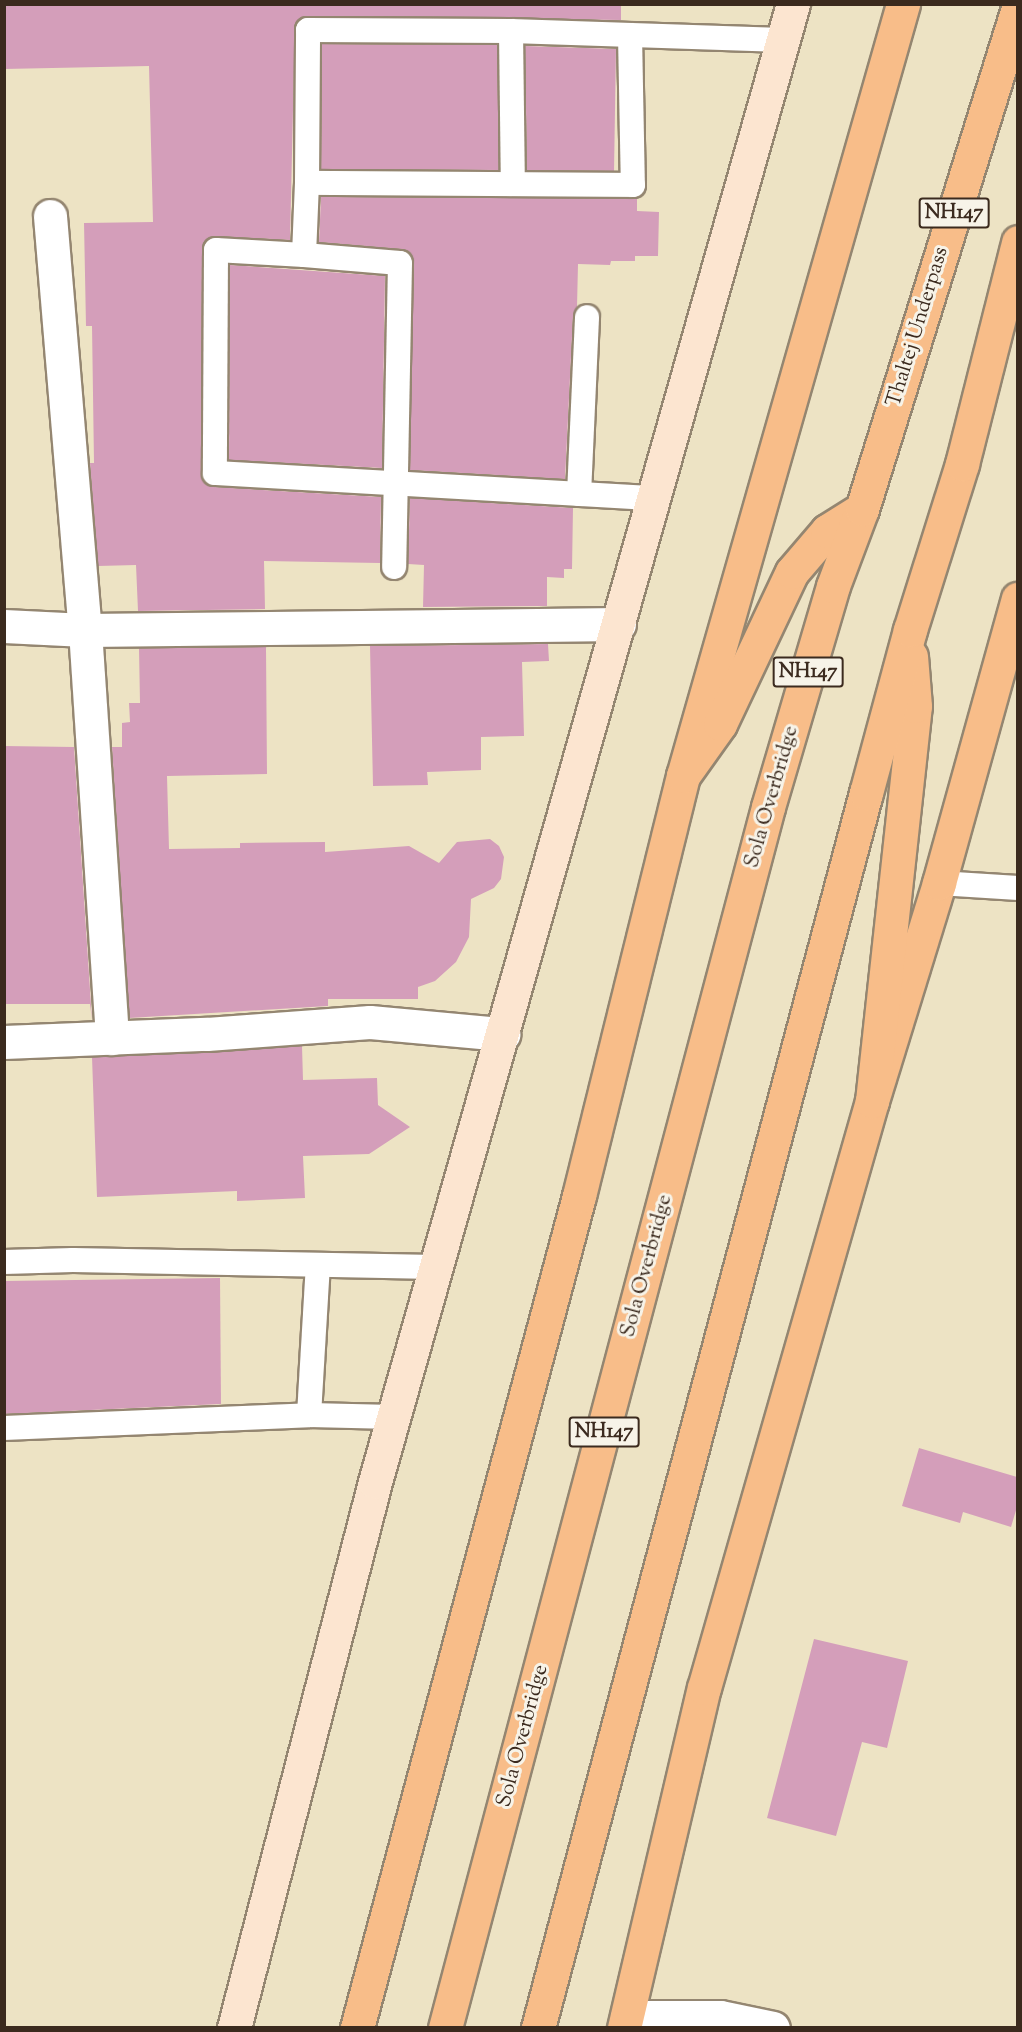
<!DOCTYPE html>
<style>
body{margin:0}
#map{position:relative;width:1022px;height:2032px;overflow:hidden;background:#ede3c4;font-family:"Sorts Mill Goudy",serif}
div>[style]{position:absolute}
.building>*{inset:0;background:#d49eba}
.roads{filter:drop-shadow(2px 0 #948671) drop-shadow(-2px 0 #948671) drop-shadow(0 2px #948671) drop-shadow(0 -2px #948671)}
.lane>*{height:24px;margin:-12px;padding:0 12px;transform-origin:12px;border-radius:12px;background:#fff}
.street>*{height:33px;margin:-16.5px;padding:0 16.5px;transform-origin:16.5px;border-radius:16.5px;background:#fff}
.secondary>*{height:33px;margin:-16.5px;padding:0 16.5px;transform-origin:16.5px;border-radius:16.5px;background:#fce5d0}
.primary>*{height:33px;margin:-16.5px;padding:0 16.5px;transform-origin:16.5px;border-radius:16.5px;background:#f8bd89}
.highway>*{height:33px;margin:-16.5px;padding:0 16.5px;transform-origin:16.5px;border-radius:16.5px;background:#f8bd89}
span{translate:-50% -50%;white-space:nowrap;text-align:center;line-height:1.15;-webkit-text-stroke:6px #f7f3e8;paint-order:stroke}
.shield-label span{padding:2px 4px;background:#f7f3e8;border:2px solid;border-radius:4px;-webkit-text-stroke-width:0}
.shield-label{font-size:20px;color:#3b2a1e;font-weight:700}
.street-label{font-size:21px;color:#3b2a1e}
.frame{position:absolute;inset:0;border:6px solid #3b2a1e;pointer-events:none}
</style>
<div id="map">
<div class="building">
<i style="clip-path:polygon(4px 4px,621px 4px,621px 20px,308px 16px,295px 23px,290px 240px,216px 236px,204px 242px,202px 249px,201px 474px,207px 485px,214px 487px,381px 497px,380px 563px,264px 561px,265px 609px,138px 611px,136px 565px,98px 566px,90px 463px,94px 463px,92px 326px,86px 326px,84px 223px,153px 222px,149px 66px,4px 69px)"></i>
<i style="clip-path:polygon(322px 44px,497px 45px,499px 170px,321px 169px)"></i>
<i style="clip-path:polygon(525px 46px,616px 49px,614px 171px,527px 170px)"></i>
<i style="clip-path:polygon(321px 197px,637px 198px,637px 211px,659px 212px,658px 256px,635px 256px,635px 261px,611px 261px,610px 265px,578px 264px,577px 307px,573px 316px,565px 479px,410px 470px,413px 257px,401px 249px,319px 242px)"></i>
<i style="clip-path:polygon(230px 265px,385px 276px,382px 468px,229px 460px)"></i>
<i style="clip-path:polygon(410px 498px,573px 508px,572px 569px,564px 569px,564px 578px,547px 577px,547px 606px,423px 607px,424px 565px,408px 564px)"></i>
<i style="clip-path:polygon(548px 644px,549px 661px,522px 662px,524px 736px,481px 737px,481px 770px,427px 772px,428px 785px,373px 786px,370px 646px)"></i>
<i style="clip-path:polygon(266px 647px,267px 774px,167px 776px,169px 849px,240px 848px,240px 843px,325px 842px,325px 852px,409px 846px,439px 863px,457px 842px,490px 839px,499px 846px,504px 857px,501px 879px,494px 888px,471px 899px,469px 937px,456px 962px,435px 981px,418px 987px,418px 999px,328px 999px,328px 1006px,129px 1018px,112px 747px,122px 747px,122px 723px,130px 722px,129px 703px,140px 703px,139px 648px)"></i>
<i style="clip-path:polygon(4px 746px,74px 747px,92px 1020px,90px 1004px,4px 1004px)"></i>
<i style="clip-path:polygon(302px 1046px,303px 1080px,377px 1078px,378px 1105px,410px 1127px,369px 1154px,303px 1156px,305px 1198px,237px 1201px,237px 1191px,97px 1197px,92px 1057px)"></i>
<i style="clip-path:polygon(220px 1278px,221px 1404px,4px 1414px,4px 1281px)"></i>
<i style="clip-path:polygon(919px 1448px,1017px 1477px,1017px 1507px,1011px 1527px,963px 1512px,960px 1523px,902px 1506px)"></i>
<i style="clip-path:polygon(814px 1639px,908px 1661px,887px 1748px,862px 1742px,836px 1836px,767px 1818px)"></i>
</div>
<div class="roads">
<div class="lane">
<i style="left:511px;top:31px;width:153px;rotate:89.3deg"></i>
<i style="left:630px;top:35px;width:150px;rotate:88.9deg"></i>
<i style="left:633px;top:185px;width:326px;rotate:-179.6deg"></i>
<i style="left:307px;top:183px;width:153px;rotate:-89.6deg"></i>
<i style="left:308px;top:30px;width:203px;rotate:0.3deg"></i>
<i style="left:511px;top:31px;width:272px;rotate:1.9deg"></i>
<i style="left:307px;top:183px;width:72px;rotate:92.4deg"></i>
<i style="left:304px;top:255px;width:88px;rotate:-176.7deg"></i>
<i style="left:216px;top:250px;width:223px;rotate:90.3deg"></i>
<i style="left:215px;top:473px;width:441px;rotate:3.3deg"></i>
<i style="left:304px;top:255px;width:96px;rotate:4.8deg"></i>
<i style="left:400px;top:263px;width:304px;rotate:91.1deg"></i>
<i style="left:579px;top:494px;width:177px;rotate:-87.4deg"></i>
<i style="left:939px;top:883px;width:79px;rotate:3.6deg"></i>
<i style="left:4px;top:1262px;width:69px;rotate:-1.7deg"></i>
<i style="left:73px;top:1260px;width:363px;rotate:1.1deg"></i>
<i style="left:309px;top:1415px;width:150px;rotate:-86.6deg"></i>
<i style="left:4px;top:1428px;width:305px;rotate:-2.4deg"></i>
<i style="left:309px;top:1415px;width:85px;rotate:1.3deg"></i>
</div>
<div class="street">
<i style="left:50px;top:216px;width:415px;rotate:85.2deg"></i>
<i style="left:85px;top:630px;width:534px;rotate:-0.64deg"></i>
<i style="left:4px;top:626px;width:81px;rotate:2.8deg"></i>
<i style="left:85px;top:630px;width:409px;rotate:86.2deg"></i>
<i style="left:4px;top:1042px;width:203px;rotate:-2.3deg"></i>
<i style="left:207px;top:1034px;width:163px;rotate:-4.2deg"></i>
<i style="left:370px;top:1022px;width:134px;rotate:5.2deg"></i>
<i style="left:627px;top:2017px;width:93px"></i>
<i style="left:720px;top:2017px;width:54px;rotate:11.7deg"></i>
</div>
<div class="secondary">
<i style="left:234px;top:2028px;width:564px;rotate:-75.52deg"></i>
<i style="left:375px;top:1482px;width:1536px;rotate:-74.21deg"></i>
</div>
<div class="primary">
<i style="left:357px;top:2028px;width:861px;rotate:-75.06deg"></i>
<i style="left:579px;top:1196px;width:433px;rotate:-76.1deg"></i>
<i style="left:683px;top:776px;width:803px;rotate:-74.09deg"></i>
<i style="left:624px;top:2028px;width:349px;rotate:-76.8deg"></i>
<i style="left:704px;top:1688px;width:611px;rotate:-74.03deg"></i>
<i style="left:872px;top:1101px;width:228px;rotate:-72.9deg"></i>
<i style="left:939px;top:883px;width:295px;rotate:-74.5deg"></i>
</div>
<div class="highway">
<i style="left:683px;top:776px;width:64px;rotate:-54.6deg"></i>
<i style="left:720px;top:724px;width:168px;rotate:-64.7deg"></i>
<i style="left:792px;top:572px;width:54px;rotate:-49.5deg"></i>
<i style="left:827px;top:531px;width:41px;rotate:-32.2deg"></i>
<i style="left:872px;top:1101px;width:397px;rotate:-83.8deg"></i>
<i style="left:915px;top:706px;width:50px;rotate:-94.6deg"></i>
<i style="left:445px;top:2028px;width:1263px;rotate:-75.18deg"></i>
<i style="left:768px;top:807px;width:230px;rotate:-73.6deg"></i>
<i style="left:833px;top:586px;width:82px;rotate:-69.4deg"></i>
<i style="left:862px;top:509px;width:525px;rotate:-72.7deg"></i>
<i style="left:538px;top:2028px;width:1278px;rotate:-75.13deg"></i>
<i style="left:866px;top:793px;width:169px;rotate:-74.9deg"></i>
<i style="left:910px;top:630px;width:174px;rotate:-72.6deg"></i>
<i style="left:962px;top:464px;width:229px;rotate:-75.8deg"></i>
</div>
</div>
<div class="shield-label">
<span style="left:954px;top:213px">NH147</span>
<span style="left:808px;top:672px">NH147</span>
<span style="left:604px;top:1432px">NH147</span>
</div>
<div class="street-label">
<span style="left:918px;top:327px;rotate:-73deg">Thaltej Underpass</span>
<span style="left:772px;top:797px;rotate:-74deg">Sola Overbridge</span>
<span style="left:647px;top:1266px;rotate:-75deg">Sola Overbridge</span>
<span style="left:523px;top:1736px;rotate:-75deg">Sola Overbridge</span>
</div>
<div class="frame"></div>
</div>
